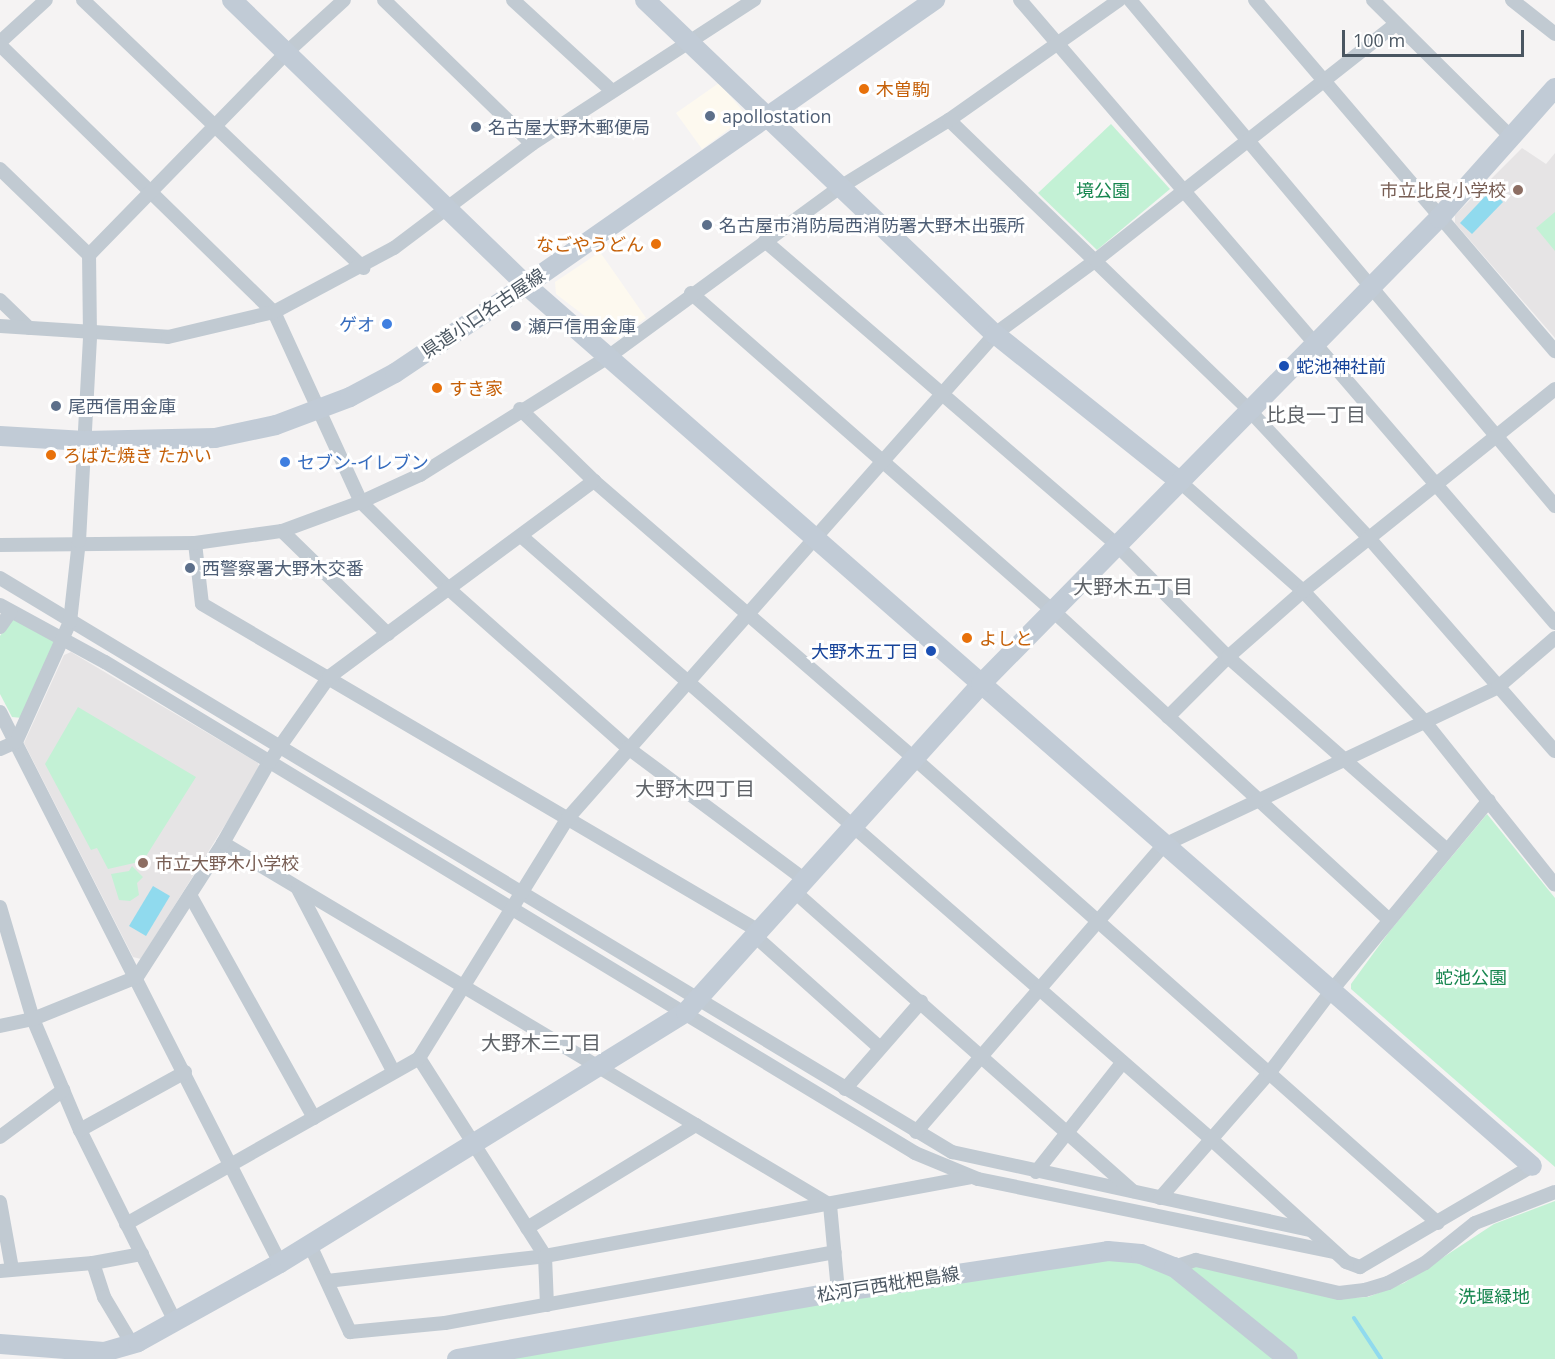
<!DOCTYPE html>
<meta charset="utf-8">
<style>
body{margin:0}
#map{position:relative;width:1555px;height:1359px;overflow:hidden;background:#f5f3f3;font-family:"Open Sans","Noto Sans JP",sans-serif}
div>[style]{position:absolute}
.commercial>*{inset:0;background:#fdf9ef}
.education>*{inset:0;background:#e6e4e5}
.green>*{inset:0;background:#c3f1d5}
.water>*{inset:0;background:#90daee}
.stream>*{height:4px;margin:-2px;padding:0 2px;transform-origin:2px;border-radius:2px;background:#90daee}
.street>*{height:14px;margin:-7px;padding:0 7px;transform-origin:7px;border-radius:7px;background:#c1cad2}
.secondary>*{height:20px;margin:-10px;padding:0 10px;transform-origin:10px;border-radius:10px;background:#c1cbd6}
.dots>*{width:16px;height:16px;translate:-50% -50%;box-sizing:border-box;border:3px solid #fff;border-radius:50%}
span{translate:-50% -50%;white-space:nowrap;text-align:center;line-height:1.15;-webkit-text-stroke:6px #fff;paint-order:stroke}
.food-label{font-size:18px;color:#c56008}
.left{translate:0 -50%;text-align:left}
.right{translate:-100% -50%;text-align:right}
.service-label{font-size:18px;color:#4e5e75}
.park-label{font-size:18px;color:#17864f}
.education-label{font-size:18px;color:#785e54}
.street-label{font-size:18px;color:#4a5661}
.shop-label{font-size:18px;color:#366cbe}
.transit-label{font-size:18px;color:#164399}
.neighbourhood-label{font-size:20px;color:#5f6368}
.scale{position:absolute;left:1342px;top:30px;width:182px;height:27px;box-sizing:border-box;border:3px solid #4a5661;border-top:0;padding-left:8px;font-size:18px;line-height:21px;white-space:nowrap;color:#4a5661;-webkit-text-stroke:4px #fff;paint-order:stroke}
</style>
<div id="map">
<div class="commercial">
<i style="clip-path:polygon(719px 83px,743px 111px,741px 120px,702px 149px,676px 113px)"></i>
<i style="clip-path:polygon(600px 252px,646px 318px,616px 340px,556px 294px,555px 282px)"></i>
</div>
<div class="education">
<i style="clip-path:polygon(1522px 148px,1546px 164px,1555px 153px,1555px 338px,1455px 223px,1455px 215px)"></i>
<i style="clip-path:polygon(71px 652px,258px 763px,260px 769px,141px 959px,133px 957px,24px 743px,64px 655px)"></i>
</div>
<div class="green">
<i style="clip-path:polygon(1111px 124px,1170px 189px,1097px 250px,1038px 193px)"></i>
<i style="clip-path:polygon(1555px 212px,1555px 251px,1536px 228px)"></i>
<i style="clip-path:polygon(12px 616px,59px 641px,22px 718px,12px 717px,0 694px,0 636px)"></i>
<i style="clip-path:polygon(78px 707px,196px 777px,143px 861px,108px 869px,97px 848px,91px 850px,45px 764px)"></i>
<i style="clip-path:polygon(1487px 814px,1555px 898px,1555px 1167px,1351px 989px,1351px 984px,1389px 932px)"></i>
<i style="clip-path:polygon(132px 866px,143px 877px,137px 883px,139px 895px,130px 901px,119px 900px,111px 874px,129px 871px)"></i>
<i style="clip-path:polygon(1555px 1201px,1555px 1359px,489px 1359px,639px 1328px,1110px 1259px,1200px 1265px,1344px 1298px,1368px 1297px,1404px 1283px,1494px 1224px)"></i>
</div>
<div class="water">
<i style="clip-path:polygon(1491px 190px,1503px 202px,1472px 234px,1460px 223px)"></i>
<i style="clip-path:polygon(153px 886px,170px 896px,146px 936px,129px 926px)"></i>
</div>
<div class="stream">
<i style="left:1354px;top:1318px;width:49px;rotate:56.6deg"></i>
</div>
<div class="street">
<i style="left:83px;top:0;width:388px;rotate:43.7deg"></i>
<i style="left:384px;top:0;width:206px;rotate:44.2deg"></i>
<i style="left:513px;top:0;width:134px;rotate:42.6deg"></i>
<i style="left:1020px;top:0;width:821px;rotate:49.35deg"></i>
<i style="left:1130px;top:0;width:661px;rotate:49.97deg"></i>
<i style="left:1255px;top:0;width:462px;rotate:49.5deg"></i>
<i style="left:1373px;top:0;width:196px;rotate:44.8deg"></i>
<i style="left:1512px;top:0;width:55px;rotate:38.3deg"></i>
<i style="left:0;top:42px;width:62px;rotate:-42.4deg"></i>
<i style="left:0;top:45px;width:383px;rotate:44.3deg"></i>
<i style="left:274px;top:312px;width:209px;rotate:65.4deg"></i>
<i style="left:361px;top:502px;width:125px;rotate:44.7deg"></i>
<i style="left:450px;top:590px;width:238px;rotate:41.6deg"></i>
<i style="left:628px;top:748px;width:221px;rotate:36.7deg"></i>
<i style="left:949px;top:120px;width:417px;rotate:44deg"></i>
<i style="left:1249px;top:410px;width:174px;rotate:46.9deg"></i>
<i style="left:1368px;top:537px;width:284px;rotate:48.9deg"></i>
<i style="left:0;top:169px;width:124px;rotate:44deg"></i>
<i style="left:765px;top:241px;width:464px;rotate:40.8deg"></i>
<i style="left:1116px;top:544px;width:159px;rotate:45.3deg"></i>
<i style="left:1228px;top:657px;width:290px;rotate:41.4deg"></i>
<i style="left:691px;top:293px;width:479px;rotate:41.3deg"></i>
<i style="left:1051px;top:609px;width:459px;rotate:42.6deg"></i>
<i style="left:0;top:300px;width:40px;rotate:44deg"></i>
<i style="left:0;top:326px;width:168px;rotate:3.7deg"></i>
<i style="left:168px;top:337px;width:109px;rotate:-13.3deg"></i>
<i style="left:274px;top:312px;width:136px;rotate:-28.1deg"></i>
<i style="left:394px;top:248px;width:173px;rotate:-37deg"></i>
<i style="left:532px;top:144px;width:265px;rotate:-33deg"></i>
<i style="left:520px;top:409px;width:103px;rotate:44.2deg"></i>
<i style="left:594px;top:481px;width:425px;rotate:40.9deg"></i>
<i style="left:915px;top:759px;width:699px;rotate:41.58deg"></i>
<i style="left:1178px;top:480px;width:167px;rotate:41.6deg"></i>
<i style="left:1303px;top:591px;width:179px;rotate:47deg"></i>
<i style="left:1425px;top:722px;width:208px;rotate:51.4deg"></i>
<i style="left:282px;top:531px;width:148px;rotate:44.2deg"></i>
<i style="left:521px;top:536px;width:916px;rotate:41.15deg"></i>
<i style="left:1211px;top:1139px;width:183px;rotate:42.3deg"></i>
<i style="left:1346px;top:1262px;width:15px;rotate:20deg"></i>
<i style="left:1360px;top:1267px;width:199px;rotate:-30.4deg"></i>
<i style="left:195px;top:543px;width:61px;rotate:83.5deg"></i>
<i style="left:202px;top:604px;width:646px;rotate:30.42deg"></i>
<i style="left:0;top:545px;width:195px;rotate:-0.6deg"></i>
<i style="left:195px;top:543px;width:88px;rotate:-7.9deg"></i>
<i style="left:282px;top:531px;width:84px;rotate:-20.2deg"></i>
<i style="left:361px;top:502px;width:65px;rotate:-24.6deg"></i>
<i style="left:420px;top:475px;width:222px;rotate:-32.1deg"></i>
<i style="left:608px;top:357px;width:290px;rotate:-36.2deg"></i>
<i style="left:842px;top:186px;width:126px;rotate:-31.7deg"></i>
<i style="left:949px;top:120px;width:208px;rotate:-35.2deg"></i>
<i style="left:0;top:578px;width:1112px;rotate:31.09deg"></i>
<i style="left:952px;top:1152px;width:366px;rotate:12.3deg"></i>
<i style="left:0;top:605px;width:119px;rotate:28.5deg"></i>
<i style="left:105px;top:662px;width:947px;rotate:31.22deg"></i>
<i style="left:915px;top:1153px;width:68px;rotate:22.4deg"></i>
<i style="left:978px;top:1179px;width:363px;rotate:11.6deg"></i>
<i style="left:0;top:627px;width:19px;rotate:-55deg"></i>
<i style="left:0;top:712px;width:618px;rotate:63.06deg"></i>
<i style="left:1168px;top:717px;width:85px;rotate:-45deg"></i>
<i style="left:1228px;top:657px;width:100px;rotate:-41.3deg"></i>
<i style="left:1303px;top:591px;width:323px;rotate:-38.7deg"></i>
<i style="left:0;top:749px;width:17px;rotate:-24deg"></i>
<i style="left:16px;top:742px;width:132px;rotate:-65.8deg"></i>
<i style="left:70px;top:622px;width:81px;rotate:-83.7deg"></i>
<i style="left:79px;top:541px;width:206px;rotate:-86.9deg"></i>
<i style="left:90px;top:335px;width:80px;rotate:-90.7deg"></i>
<i style="left:89px;top:255px;width:284px;rotate:-45.7deg"></i>
<i style="left:287px;top:52px;width:77px;rotate:-42.4deg"></i>
<i style="left:223px;top:843px;width:707px;rotate:30.81deg"></i>
<i style="left:830px;top:1205px;width:87px;rotate:84.7deg"></i>
<i style="left:298px;top:889px;width:205px;rotate:62.4deg"></i>
<i style="left:796px;top:893px;width:450px;rotate:41.5deg"></i>
<i style="left:190px;top:895px;width:255px;rotate:60.9deg"></i>
<i style="left:0;top:907px;width:117px;rotate:73.6deg"></i>
<i style="left:33px;top:1019px;width:121px;rotate:67.1deg"></i>
<i style="left:80px;top:1130px;width:213px;rotate:63.6deg"></i>
<i style="left:756px;top:937px;width:165px;rotate:41.8deg"></i>
<i style="left:0;top:1026px;width:34px;rotate:-12deg"></i>
<i style="left:33px;top:1019px;width:112px;rotate:-22deg"></i>
<i style="left:137px;top:977px;width:159px;rotate:-57.3deg"></i>
<i style="left:223px;top:843px;width:93px;rotate:-60.4deg"></i>
<i style="left:269px;top:762px;width:104px;rotate:-54.8deg"></i>
<i style="left:329px;top:677px;width:330px;rotate:-36.5deg"></i>
<i style="left:419px;top:1058px;width:235px;rotate:57.5deg"></i>
<i style="left:545px;top:1256px;width:49px;rotate:87.7deg"></i>
<i style="left:845px;top:1089px;width:116px;rotate:-48.9deg"></i>
<i style="left:80px;top:1130px;width:120px;rotate:-28.9deg"></i>
<i style="left:916px;top:1132px;width:379px;rotate:-49.2deg"></i>
<i style="left:1164px;top:845px;width:369px;rotate:-25.3deg"></i>
<i style="left:1498px;top:687px;width:75px;rotate:-40.7deg"></i>
<i style="left:0;top:1137px;width:79px;rotate:-36.7deg"></i>
<i style="left:1036px;top:1172px;width:140px;rotate:-51.7deg"></i>
<i style="left:1160px;top:1198px;width:167px;rotate:-48.9deg"></i>
<i style="left:1270px;top:1072px;width:103px;rotate:-52.9deg"></i>
<i style="left:1332px;top:990px;width:246px;rotate:-50.4deg"></i>
<i style="left:0;top:1202px;width:68px;rotate:79.8deg"></i>
<i style="left:126px;top:1224px;width:337px;rotate:-29.5deg"></i>
<i style="left:419px;top:1058px;width:282px;rotate:-58.2deg"></i>
<i style="left:568px;top:818px;width:645px;rotate:-48.58deg"></i>
<i style="left:995px;top:334px;width:125px;rotate:-36.2deg"></i>
<i style="left:1096px;top:260px;width:382px;rotate:-38.2deg"></i>
<i style="left:527px;top:1228px;width:198px;rotate:-31.4deg"></i>
<i style="left:310px;top:1245px;width:96px;rotate:65.3deg"></i>
<i style="left:350px;top:1332px;width:95px;rotate:-5.4deg"></i>
<i style="left:445px;top:1323px;width:396px;rotate:-10.3deg"></i>
<i style="left:93px;top:1263px;width:36px;rotate:72deg"></i>
<i style="left:104px;top:1297px;width:55px;rotate:59.2deg"></i>
<i style="left:1174px;top:1267px;width:23px;rotate:-18deg"></i>
<i style="left:1196px;top:1260px;width:147px;rotate:13deg"></i>
<i style="left:1339px;top:1293px;width:26px;rotate:-7deg"></i>
<i style="left:1365px;top:1290px;width:24px;rotate:-17deg"></i>
<i style="left:1388px;top:1283px;width:42px;rotate:-28.4deg"></i>
<i style="left:1425px;top:1263px;width:64px;rotate:-38.7deg"></i>
<i style="left:1475px;top:1223px;width:86px;rotate:-21.2deg"></i>
<i style="left:0;top:1271px;width:93px;rotate:-4.9deg"></i>
<i style="left:93px;top:1263px;width:50px;rotate:-10.4deg"></i>
<i style="left:327px;top:1281px;width:219px;rotate:-6.5deg"></i>
<i style="left:545px;top:1256px;width:432px;rotate:-10.5deg"></i>
</div>
<div class="secondary">
<i style="left:232px;top:0;width:409px;rotate:44.1deg"></i>
<i style="left:526px;top:285px;width:1337px;rotate:41.21deg"></i>
<i style="left:645px;top:0;width:484px;rotate:43.7deg"></i>
<i style="left:995px;top:334px;width:234px;rotate:38.6deg"></i>
<i style="left:0;top:436px;width:85px;rotate:3.4deg"></i>
<i style="left:85px;top:441px;width:130px;rotate:-1.3deg"></i>
<i style="left:215px;top:438px;width:62px;rotate:-12deg"></i>
<i style="left:276px;top:425px;width:79px;rotate:-20.7deg"></i>
<i style="left:350px;top:397px;width:51px;rotate:-28.1deg"></i>
<i style="left:395px;top:373px;width:158px;rotate:-33.9deg"></i>
<i style="left:526px;top:285px;width:499px;rotate:-34.9deg"></i>
<i style="left:0;top:1344px;width:104px;rotate:4.4deg"></i>
<i style="left:104px;top:1352px;width:35px;rotate:-16deg"></i>
<i style="left:138px;top:1342px;width:162px;rotate:-29.1deg"></i>
<i style="left:280px;top:1263px;width:477px;rotate:-31.7deg"></i>
<i style="left:686px;top:1012px;width:441px;rotate:-48deg"></i>
<i style="left:981px;top:684px;width:653px;rotate:-45.5deg"></i>
<i style="left:1439px;top:218px;width:174px;rotate:-48.3deg"></i>
<i style="left:457px;top:1359px;width:387px;rotate:-10deg"></i>
<i style="left:838px;top:1292px;width:273px;rotate:-8.6deg"></i>
<i style="left:1108px;top:1251px;width:33px;rotate:5deg"></i>
<i style="left:1141px;top:1254px;width:35px;rotate:22deg"></i>
<i style="left:1174px;top:1267px;width:146px;rotate:38.9deg"></i>
</div>
<div class="dots">
<i style="left:864px;top:89px;background:#e8710a"></i>
<i style="left:710px;top:116px;background:#5c6f8a"></i>
<i style="left:476px;top:127px;background:#5c6f8a"></i>
<i style="left:1518px;top:190px;background:#8d6e63"></i>
<i style="left:707px;top:225px;background:#5c6f8a"></i>
<i style="left:656px;top:244px;background:#e8710a"></i>
<i style="left:387px;top:324px;background:#3f7fe0"></i>
<i style="left:516px;top:326px;background:#5c6f8a"></i>
<i style="left:1284px;top:366px;background:#1a4fb4"></i>
<i style="left:437px;top:388px;background:#e8710a"></i>
<i style="left:56px;top:406px;background:#5c6f8a"></i>
<i style="left:51px;top:455px;background:#e8710a"></i>
<i style="left:285px;top:462px;background:#3f7fe0"></i>
<i style="left:190px;top:568px;background:#5c6f8a"></i>
<i style="left:967px;top:638px;background:#e8710a"></i>
<i style="left:931px;top:651px;background:#1a4fb4"></i>
<i style="left:143px;top:863px;background:#8d6e63"></i>
</div>
<div class="food-label">
<span class="left" style="left:876px;top:89px">木曽駒</span>
<span class="right" style="left:644px;top:244px">なごやうどん</span>
<span class="left" style="left:449px;top:388px">すき家</span>
<span class="left" style="left:63px;top:455px">ろばた焼き たかい</span>
<span class="left" style="left:979px;top:638px">よしと</span>
</div>
<div class="service-label">
<span class="left" style="left:722px;top:116px">apollostation</span>
<span class="left" style="left:488px;top:127px">名古屋大野木郵便局</span>
<span class="left" style="left:719px;top:225px">名古屋市消防局西消防署大野木出張所</span>
<span class="left" style="left:528px;top:326px">瀬戸信用金庫</span>
<span class="left" style="left:68px;top:406px">尾西信用金庫</span>
<span class="left" style="left:202px;top:568px">西警察署大野木交番</span>
</div>
<div class="park-label">
<span style="left:1103px;top:190px">境公園</span>
<span style="left:1471px;top:977px">蛇池公園</span>
<span style="left:1494px;top:1296px">洗堰緑地</span>
</div>
<div class="education-label">
<span class="right" style="left:1506px;top:190px">市立比良小学校</span>
<span class="left" style="left:155px;top:863px">市立大野木小学校</span>
</div>
<div class="street-label">
<span style="left:483px;top:313px;rotate:-34deg">県道小口名古屋線</span>
<span style="left:888px;top:1284px;rotate:-9deg">松河戸西枇杷島線</span>
</div>
<div class="shop-label">
<span class="right" style="left:375px;top:324px">ゲオ</span>
<span class="left" style="left:297px;top:462px">セブン-イレブン</span>
</div>
<div class="transit-label">
<span class="left" style="left:1296px;top:366px">蛇池神社前</span>
<span class="right" style="left:919px;top:651px">大野木五丁目</span>
</div>
<div class="neighbourhood-label">
<span style="left:1316px;top:414px">比良一丁目</span>
<span style="left:1133px;top:586px">大野木五丁目</span>
<span style="left:695px;top:788px">大野木四丁目</span>
<span style="left:541px;top:1042px">大野木三丁目</span>
</div>
<div class="scale">100 m</div>
</div>
